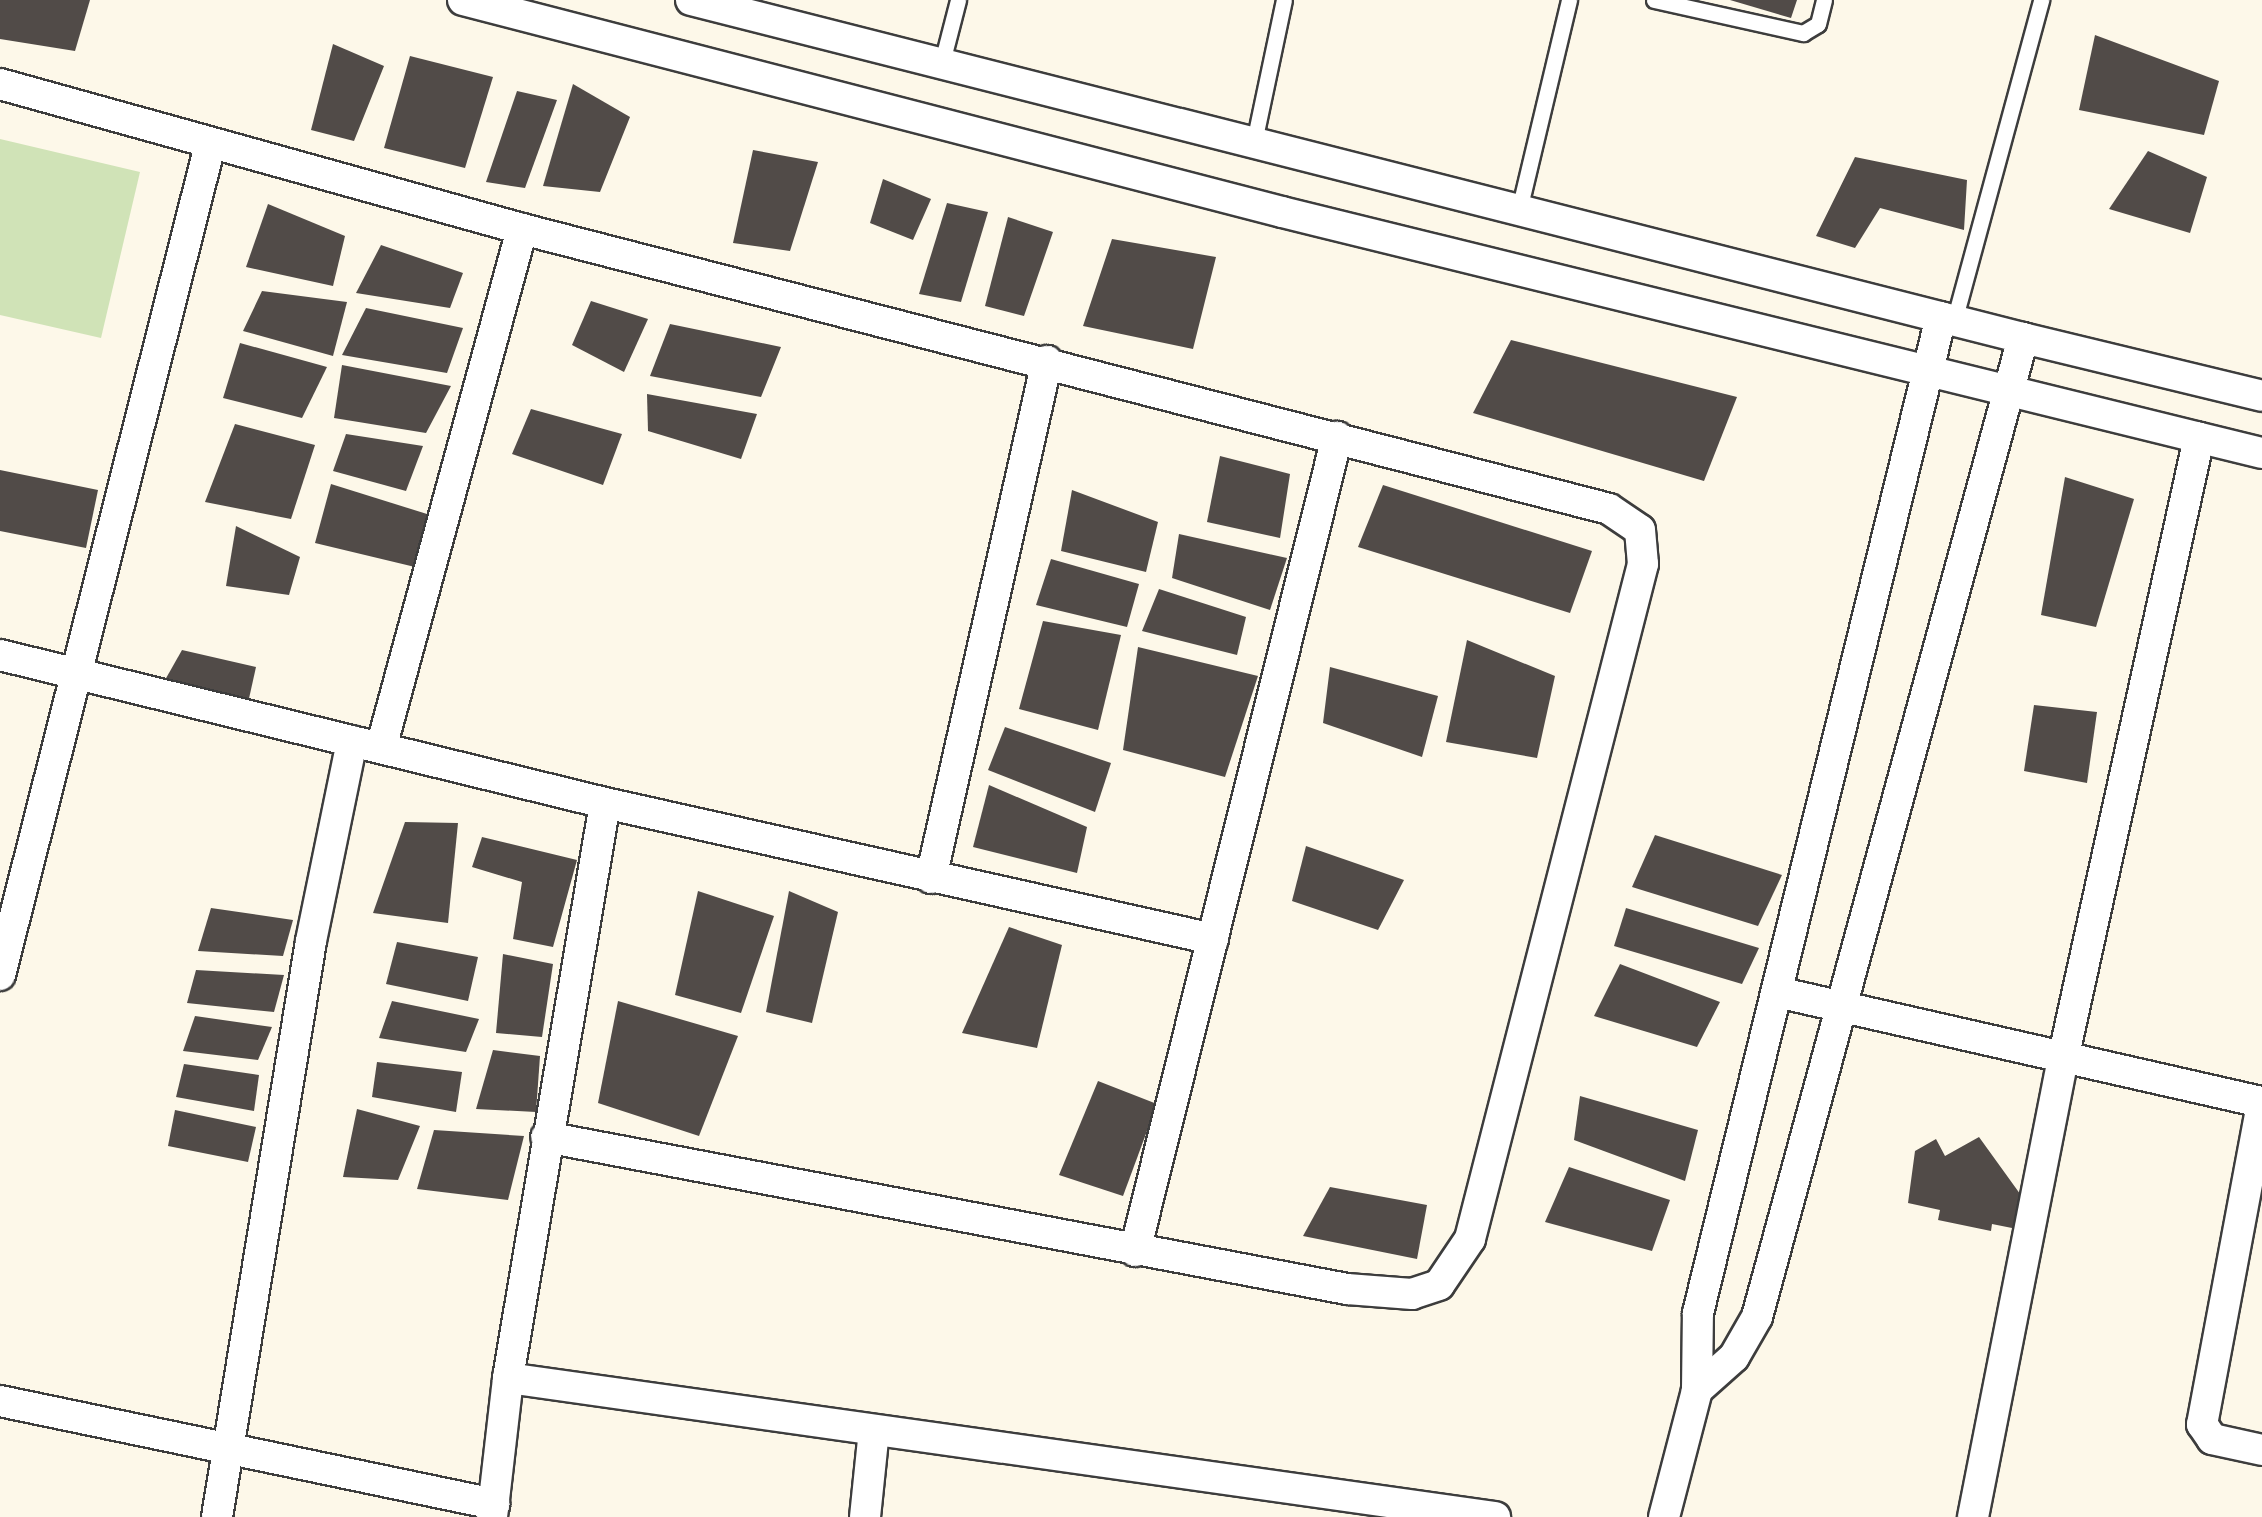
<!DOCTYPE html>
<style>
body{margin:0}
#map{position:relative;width:2262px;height:1517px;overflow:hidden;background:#fdf8e9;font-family:Bitter,serif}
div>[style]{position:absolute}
.green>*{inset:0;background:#d0e3b7}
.building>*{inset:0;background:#514b48}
.roads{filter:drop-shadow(2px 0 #3d3d3d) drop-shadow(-2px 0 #3d3d3d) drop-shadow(0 2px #3d3d3d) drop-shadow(0 -2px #3d3d3d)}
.lane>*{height:15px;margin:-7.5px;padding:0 7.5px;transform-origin:7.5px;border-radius:7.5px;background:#fff}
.street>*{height:30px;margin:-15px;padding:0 15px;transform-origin:15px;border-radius:15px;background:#fff}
span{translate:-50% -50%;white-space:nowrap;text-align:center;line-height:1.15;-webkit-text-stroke:10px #fff;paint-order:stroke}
</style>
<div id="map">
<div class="green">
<i style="clip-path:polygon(0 139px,140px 172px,101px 338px,0 315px)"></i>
</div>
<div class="building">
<i style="clip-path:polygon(0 0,90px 0,75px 51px,0 39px)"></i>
<i style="clip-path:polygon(1730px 0,1797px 0,1791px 18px)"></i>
<i style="clip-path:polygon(2095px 35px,2219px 81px,2204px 135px,2079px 110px)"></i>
<i style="clip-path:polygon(333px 44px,384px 66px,354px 141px,311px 130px)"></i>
<i style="clip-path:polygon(410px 56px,493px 77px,465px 168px,384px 148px)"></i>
<i style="clip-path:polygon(573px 84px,630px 117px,600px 192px,543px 186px)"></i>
<i style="clip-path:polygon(517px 91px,557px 100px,525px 188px,486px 182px)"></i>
<i style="clip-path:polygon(753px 150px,818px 162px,790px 251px,733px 243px)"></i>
<i style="clip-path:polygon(2148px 151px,2207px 177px,2190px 233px,2109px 209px)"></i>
<i style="clip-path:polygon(1855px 157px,1967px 180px,1964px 230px,1880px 208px,1855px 248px,1816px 236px)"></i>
<i style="clip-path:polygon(883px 179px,931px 199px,913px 240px,870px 223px)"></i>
<i style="clip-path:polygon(947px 203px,988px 212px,961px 302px,919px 294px)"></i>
<i style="clip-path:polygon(268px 204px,345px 236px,333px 286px,246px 267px)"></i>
<i style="clip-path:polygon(1008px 217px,1053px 232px,1024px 316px,985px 306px)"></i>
<i style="clip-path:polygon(1112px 239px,1216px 257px,1193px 349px,1083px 326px)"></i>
<i style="clip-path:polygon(381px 245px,463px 273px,450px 308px,356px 293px)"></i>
<i style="clip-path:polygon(262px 291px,347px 302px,333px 356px,243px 331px)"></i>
<i style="clip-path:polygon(591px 301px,648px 319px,624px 372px,572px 345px)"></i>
<i style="clip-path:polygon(366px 308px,463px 328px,447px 373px,342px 355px)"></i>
<i style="clip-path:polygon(670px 324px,781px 347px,761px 397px,650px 376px)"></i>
<i style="clip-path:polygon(1511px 340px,1737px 397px,1704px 481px,1473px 413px)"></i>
<i style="clip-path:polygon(240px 343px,327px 367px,302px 418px,223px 398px)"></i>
<i style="clip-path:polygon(342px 365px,451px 386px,426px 433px,334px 418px)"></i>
<i style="clip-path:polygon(647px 394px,757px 414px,741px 459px,648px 431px)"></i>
<i style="clip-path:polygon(531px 409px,622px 434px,603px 485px,512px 454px)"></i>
<i style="clip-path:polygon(235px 424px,315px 445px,291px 519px,205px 502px)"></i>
<i style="clip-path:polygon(346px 434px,423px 446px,406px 491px,333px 471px)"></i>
<i style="clip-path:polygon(1220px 456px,1290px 474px,1280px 538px,1207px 522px)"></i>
<i style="clip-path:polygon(0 470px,98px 490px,86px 548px,0 531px)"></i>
<i style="clip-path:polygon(2065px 477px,2134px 499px,2096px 627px,2041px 615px)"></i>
<i style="clip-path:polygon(331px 484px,427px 514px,415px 567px,315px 543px)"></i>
<i style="clip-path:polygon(1383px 485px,1592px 551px,1570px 613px,1358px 547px)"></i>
<i style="clip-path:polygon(1072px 490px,1158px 522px,1146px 572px,1061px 551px)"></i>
<i style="clip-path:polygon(236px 526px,300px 557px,289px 595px,226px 586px)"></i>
<i style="clip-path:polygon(1179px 534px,1287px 558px,1270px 610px,1172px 578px)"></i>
<i style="clip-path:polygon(1051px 559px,1139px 584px,1127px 627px,1036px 605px)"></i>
<i style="clip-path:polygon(1159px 589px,1246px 617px,1237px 655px,1142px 631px)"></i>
<i style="clip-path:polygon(1043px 621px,1121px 635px,1098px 730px,1019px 709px)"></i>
<i style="clip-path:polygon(1467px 640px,1555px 676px,1537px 758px,1446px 742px)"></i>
<i style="clip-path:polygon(1138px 647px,1258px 676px,1225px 777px,1123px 750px)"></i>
<i style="clip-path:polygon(182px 650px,256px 667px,248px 703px,165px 680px)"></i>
<i style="clip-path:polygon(1330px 667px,1438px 696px,1422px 757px,1323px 723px)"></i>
<i style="clip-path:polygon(2034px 705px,2097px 712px,2087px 783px,2024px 771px)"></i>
<i style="clip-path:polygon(1005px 727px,1111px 763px,1095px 812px,988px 770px)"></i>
<i style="clip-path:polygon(989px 785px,1087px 827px,1077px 873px,973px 847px)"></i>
<i style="clip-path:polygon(405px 822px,458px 823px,448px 923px,373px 913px)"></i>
<i style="clip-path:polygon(1655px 835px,1782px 875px,1758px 926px,1632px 887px)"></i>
<i style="clip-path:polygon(482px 837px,577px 860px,553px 947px,513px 939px,522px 882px,472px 867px)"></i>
<i style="clip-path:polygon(1306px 846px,1404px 880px,1378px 930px,1292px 901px)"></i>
<i style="clip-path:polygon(698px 891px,774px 916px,741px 1013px,675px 995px)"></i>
<i style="clip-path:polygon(789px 891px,838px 912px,812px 1023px,766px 1012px)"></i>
<i style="clip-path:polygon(211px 908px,293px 920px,283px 956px,198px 951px)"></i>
<i style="clip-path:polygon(1626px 908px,1759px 948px,1742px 984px,1614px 946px)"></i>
<i style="clip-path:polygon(1009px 927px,1062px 945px,1037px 1048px,962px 1033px)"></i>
<i style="clip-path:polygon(397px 942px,478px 957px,468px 1001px,386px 984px)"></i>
<i style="clip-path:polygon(503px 954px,553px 964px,542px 1037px,496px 1033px)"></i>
<i style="clip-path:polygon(1620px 964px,1720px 1002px,1697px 1047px,1594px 1016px)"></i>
<i style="clip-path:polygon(196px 970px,284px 975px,274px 1012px,187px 1003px)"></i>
<i style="clip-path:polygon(392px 1001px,479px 1019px,466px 1052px,379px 1038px)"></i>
<i style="clip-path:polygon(618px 1001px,738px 1036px,699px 1136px,598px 1103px)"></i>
<i style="clip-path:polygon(195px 1016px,272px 1027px,258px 1060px,183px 1051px)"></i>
<i style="clip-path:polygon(493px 1050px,540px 1056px,536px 1112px,476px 1109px)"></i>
<i style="clip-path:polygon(377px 1062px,462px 1072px,456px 1112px,372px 1097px)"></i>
<i style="clip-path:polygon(184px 1064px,259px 1075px,254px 1111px,176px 1097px)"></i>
<i style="clip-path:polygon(1098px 1081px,1157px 1104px,1123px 1196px,1059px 1175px)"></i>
<i style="clip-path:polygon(1580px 1096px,1698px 1130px,1685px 1181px,1574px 1140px)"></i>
<i style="clip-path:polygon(357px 1109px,420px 1126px,398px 1180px,343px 1177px)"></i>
<i style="clip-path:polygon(175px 1110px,256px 1127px,248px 1162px,168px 1146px)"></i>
<i style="clip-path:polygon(434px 1130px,524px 1136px,508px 1200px,417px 1189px)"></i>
<i style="clip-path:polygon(1979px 1137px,2023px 1198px,2017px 1229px,1992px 1224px,1991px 1231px,1938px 1220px,1940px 1210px,1908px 1203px,1915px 1151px,1936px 1139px,1945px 1156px)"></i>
<i style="clip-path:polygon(1569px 1167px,1670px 1200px,1652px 1251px,1545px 1222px)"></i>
<i style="clip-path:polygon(1330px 1187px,1427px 1205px,1417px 1259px,1303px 1236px)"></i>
</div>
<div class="roads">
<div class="lane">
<i style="left:1654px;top:0;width:153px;rotate:12.5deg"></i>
<i style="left:1803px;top:33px;width:17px;rotate:-31deg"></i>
<i style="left:1818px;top:24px;width:25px;rotate:-76deg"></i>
<i style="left:942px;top:62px;width:64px;rotate:-75.5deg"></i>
<i style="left:1254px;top:142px;width:145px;rotate:-78.1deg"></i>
<i style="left:1519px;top:210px;width:216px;rotate:-76.6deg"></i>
<i style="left:1954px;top:321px;width:333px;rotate:-74.8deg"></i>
</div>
<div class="street">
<i style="left:463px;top:0;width:846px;rotate:14.51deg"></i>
<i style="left:1282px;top:212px;width:1009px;rotate:13.82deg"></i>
<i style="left:691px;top:0;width:1374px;rotate:14.24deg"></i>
<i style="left:2023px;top:338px;width:1014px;rotate:105.2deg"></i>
<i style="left:1757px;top:1317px;width:46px;rotate:119.9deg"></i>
<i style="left:1734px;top:1357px;width:50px;rotate:138.3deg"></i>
<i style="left:0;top:84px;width:542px;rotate:15.52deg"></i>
<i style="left:522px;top:229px;width:1122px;rotate:14.44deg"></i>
<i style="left:1609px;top:509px;width:37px;rotate:34deg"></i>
<i style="left:1640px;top:530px;width:34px;rotate:85deg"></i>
<i style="left:1643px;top:564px;width:697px;rotate:104.38deg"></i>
<i style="left:1470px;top:1239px;width:55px;rotate:124deg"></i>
<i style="left:1439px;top:1285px;width:28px;rotate:162deg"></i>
<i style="left:1412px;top:1294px;width:65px;rotate:-175.6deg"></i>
<i style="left:1347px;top:1289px;width:815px;rotate:-169.26deg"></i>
<i style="left:2023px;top:338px;width:246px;rotate:13.6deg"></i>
<i style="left:0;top:655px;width:623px;rotate:13.75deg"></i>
<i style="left:605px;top:803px;width:623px;rotate:12.61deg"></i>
<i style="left:381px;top:748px;width:538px;rotate:-74.8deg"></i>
<i style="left:931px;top:878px;width:530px;rotate:-77.35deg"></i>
<i style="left:0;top:975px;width:856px;rotate:-75.8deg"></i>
<i style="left:1777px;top:992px;width:497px;rotate:12.8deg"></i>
<i style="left:2262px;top:1104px;width:326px;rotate:100.6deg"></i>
<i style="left:2202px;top:1424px;width:18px;rotate:56deg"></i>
<i style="left:2212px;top:1439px;width:51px;rotate:12.4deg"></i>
<i style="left:1135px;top:1251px;width:839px;rotate:-76.06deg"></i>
<i style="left:508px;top:1378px;width:997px;rotate:8.02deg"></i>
<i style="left:0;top:1401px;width:505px;rotate:11.78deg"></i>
<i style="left:217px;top:1517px;width:584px;rotate:-80.73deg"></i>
<i style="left:311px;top:941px;width:204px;rotate:-78.4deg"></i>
<i style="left:492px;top:1517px;width:140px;rotate:-83.4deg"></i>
<i style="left:508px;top:1378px;width:583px;rotate:-80.42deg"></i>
<i style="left:865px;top:1517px;width:87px;rotate:-84.1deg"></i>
<i style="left:1664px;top:1517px;width:131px;rotate:-75.4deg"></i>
<i style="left:1697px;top:1390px;width:77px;rotate:-89.3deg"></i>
<i style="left:1698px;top:1313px;width:1025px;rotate:-76.29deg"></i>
<i style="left:1973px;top:1517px;width:467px;rotate:-78.9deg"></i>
<i style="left:2063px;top:1059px;width:636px;rotate:-77.65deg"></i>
</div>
</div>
</div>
